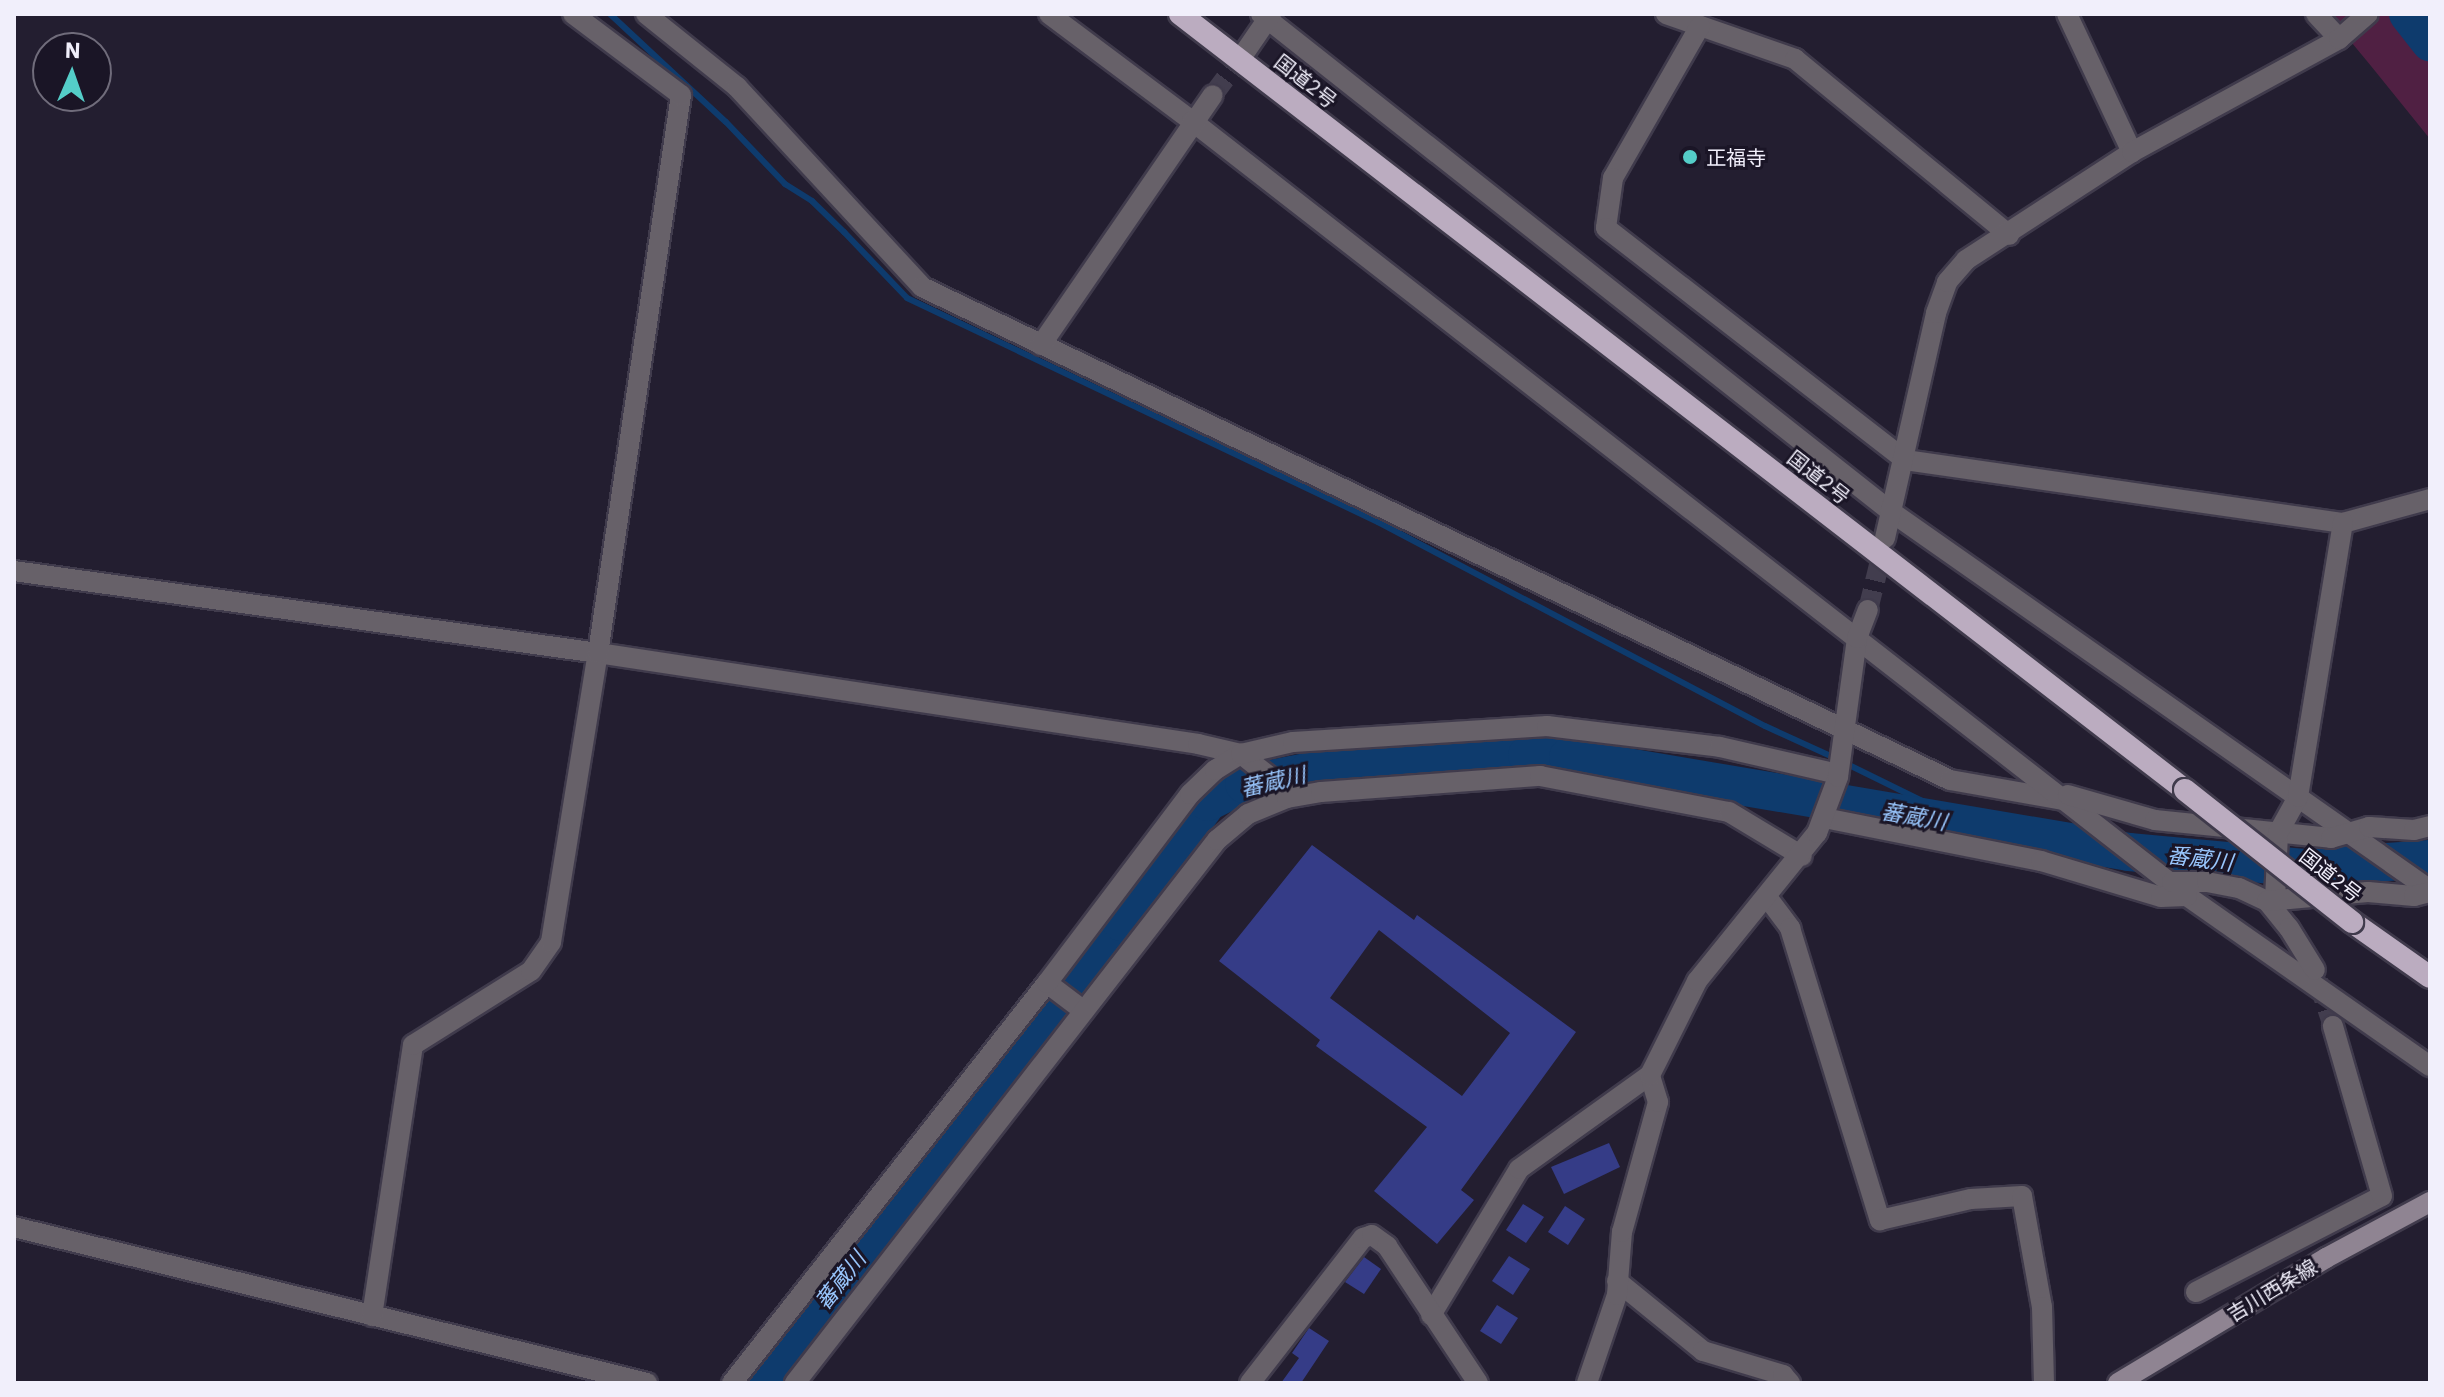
<!DOCTYPE html>
<meta charset="utf-8">
<style>
body{margin:0}
#map{position:relative;width:2444px;height:1397px;overflow:hidden;background:#231e30;font-family:"IBM Plex Sans","Noto Sans JP",sans-serif}
div>[style]{position:absolute}
.green>*{inset:0;background:#502043}
.stream>*{height:6px;margin:-3px;padding:0 3px;transform-origin:3px;border-radius:3px;background:#0e3b6d}
.river>*{height:38px;margin:-19px;padding:0 19px;transform-origin:19px;border-radius:19px;background:#0e3b6d}
.building>*{inset:0;background:#353c87}
.minor-tunnel>*{height:20px;margin-top:-10px;transform-origin:0;background:repeating-linear-gradient(90deg,#423d4e 0 20px,transparent 0 30px)}
.roads{filter:drop-shadow(2px 0 #403b4c) drop-shadow(-2px 0 #403b4c) drop-shadow(0 2px #403b4c) drop-shadow(0 -2px #403b4c)}
.minor>*{height:20px;margin:-10px;padding:0 10px;transform-origin:10px;border-radius:10px;background:#676169}
.secondary>*{height:20px;margin:-10px;padding:0 10px;transform-origin:10px;border-radius:10px;background:#8f8492}
.trunk>*{height:22px;margin:-11px;padding:0 11px;transform-origin:11px;border-radius:11px;background:#bbacc0}
.bridges{filter:drop-shadow(2px 0 #403b4c) drop-shadow(-2px 0 #403b4c) drop-shadow(0 2px #403b4c) drop-shadow(0 -2px #403b4c)}
.trunk-bridge>*{height:22px;margin:-11px;padding:0 11px;transform-origin:11px;border-radius:11px;background:#bbacc0}
.dots>*{width:22px;height:22px;translate:-50% -50%;box-sizing:border-box;border:4px solid #1a1526;border-radius:50%}
span{translate:-50% -50%;white-space:nowrap;text-align:center;line-height:1.15;-webkit-text-stroke:6px #1a1526;paint-order:stroke}
.street-label{font-size:20px;color:#f1effb}
.poi-label{font-size:20px;color:#f1effb}
.left{translate:0 -50%;text-align:left}
.water-label{font-size:22px;color:#98c5fc;font-style:italic}
.frame{position:absolute;inset:0;border:16px solid #f1effb;pointer-events:none}
.north{position:absolute;left:32px;top:32px;width:80px;height:80px;box-sizing:border-box;background:#1a1526;border:2px solid #706c7b;border-radius:50%;rotate:2deg;font-size:22px;font-weight:700;line-height:32px;text-align:center;color:#f1effb}
.north::after{content:'';display:block;margin:auto;width:28px;height:36px;background:#54cdc8;clip-path:polygon(50% 0,100% 100%,50% 72%,0 100%)}
</style>
<div id="map">
<div class="green">
<i style="clip-path:polygon(2328px 14px,2430px 14px,2430px 139px,2371px 66px)"></i>
</div>
<div class="stream">
<i style="left:610px;top:14px;width:158px;rotate:43deg"></i>
<i style="left:726px;top:122px;width:86px;rotate:46.4deg"></i>
<i style="left:785px;top:184px;width:32px;rotate:32deg"></i>
<i style="left:812px;top:201px;width:45px;rotate:44.1deg"></i>
<i style="left:844px;top:232px;width:91px;rotate:46.3deg"></i>
<i style="left:907px;top:298px;width:522px;rotate:25.44deg"></i>
<i style="left:1378px;top:522px;width:437px;rotate:27.8deg"></i>
<i style="left:1765px;top:726px;width:77px;rotate:24.6deg"></i>
<i style="left:1845px;top:763px;width:140px;rotate:26.2deg"></i>
</div>
<div class="river">
<i style="left:2408px;top:14px;width:36px;rotate:52deg"></i>
<i style="left:760px;top:1383px;width:586px;rotate:-51.94deg"></i>
<i style="left:1121px;top:922px;width:148px;rotate:-54.1deg"></i>
<i style="left:1208px;top:802px;width:40px;rotate:-26.6deg"></i>
<i style="left:1244px;top:784px;width:64px;rotate:-10.8deg"></i>
<i style="left:1307px;top:772px;width:221px;rotate:-4.4deg"></i>
<i style="left:1527px;top:755px;width:41px;rotate:2.8deg"></i>
<i style="left:1568px;top:757px;width:569px;rotate:9.61deg"></i>
<i style="left:2129px;top:852px;width:176px;rotate:5.2deg"></i>
<i style="left:2304px;top:868px;width:126px;rotate:-4.1deg"></i>
</div>
<div class="building">
<i style="clip-path:polygon(evenodd,1312px 845px,1414px 920px,1417px 915px,1576px 1032px,1461px 1190px,1474px 1200px,1437px 1244px,1374px 1191px,1427px 1127px,1316px 1046px,1320px 1040px,1219px 961px,1312px 845px,1379px 930px,1510px 1033px,1462px 1096px,1330px 998px,1379px 930px)"></i>
<i style="clip-path:polygon(1609px 1143px,1620px 1167px,1564px 1194px,1551px 1167px)"></i>
<i style="clip-path:polygon(1523px 1204px,1544px 1217px,1526px 1243px,1506px 1230px)"></i>
<i style="clip-path:polygon(1565px 1206px,1585px 1219px,1568px 1245px,1548px 1232px)"></i>
<i style="clip-path:polygon(1509px 1256px,1530px 1269px,1513px 1295px,1492px 1281px)"></i>
<i style="clip-path:polygon(1364px 1257px,1381px 1269px,1364px 1294px,1345px 1282px)"></i>
<i style="clip-path:polygon(1497px 1305px,1518px 1318px,1501px 1344px,1480px 1331px)"></i>
<i style="clip-path:polygon(1309px 1328px,1329px 1341px,1301px 1383px,1281px 1383px,1299px 1358px,1292px 1353px)"></i>
</div>
<div class="minor-tunnel">
<i style="left:1213px;top:95px;width:54px;rotate:-53.3deg"></i>
<i style="left:1868px;top:610px;width:72px;rotate:-76.3deg"></i>
<i style="left:2318px;top:981px;width:47px;rotate:71.6deg"></i>
</div>
<div class="roads">
<div class="minor">
<i style="left:646px;top:14px;width:117px;rotate:38.7deg"></i>
<i style="left:737px;top:87px;width:272px;rotate:47.2deg"></i>
<i style="left:922px;top:287px;width:1140px;rotate:25.62deg"></i>
<i style="left:1950px;top:780px;width:116px;rotate:10deg"></i>
<i style="left:1049px;top:14px;width:179px;rotate:36.8deg"></i>
<i style="left:1192px;top:121px;width:1261px;rotate:37.91deg"></i>
<i style="left:2187px;top:896px;width:297px;rotate:35deg"></i>
<i style="left:1261px;top:14px;width:802px;rotate:38.31deg"></i>
<i style="left:1890px;top:511px;width:660px;rotate:35.06deg"></i>
<i style="left:1666px;top:14px;width:137px;rotate:19.2deg"></i>
<i style="left:1795px;top:59px;width:277px;rotate:39.4deg"></i>
<i style="left:2067px;top:14px;width:153px;rotate:64.8deg"></i>
<i style="left:2316px;top:14px;width:34px;rotate:47deg"></i>
<i style="left:1700px;top:26px;width:175px;rotate:119.8deg"></i>
<i style="left:1613px;top:178px;width:50px;rotate:98deg"></i>
<i style="left:1606px;top:228px;width:378px;rotate:37.8deg"></i>
<i style="left:1905px;top:460px;width:443px;rotate:8.2deg"></i>
<i style="left:2343px;top:523px;width:90px;rotate:-15.4deg"></i>
<i style="left:1245px;top:52px;width:46px;rotate:-55.6deg"></i>
<i style="left:1041px;top:345px;width:303px;rotate:-55.5deg"></i>
<i style="left:1885px;top:538px;width:231px;rotate:-77.2deg"></i>
<i style="left:1936px;top:313px;width:33px;rotate:-70deg"></i>
<i style="left:1947px;top:282px;width:29px;rotate:-49deg"></i>
<i style="left:1966px;top:260px;width:198px;rotate:-33deg"></i>
<i style="left:2132px;top:152px;width:236px;rotate:-28.6deg"></i>
<i style="left:2339px;top:39px;width:38px;rotate:-41deg"></i>
<i style="left:14px;top:571px;width:590px;rotate:7.99deg"></i>
<i style="left:598px;top:653px;width:607px;rotate:8.62deg"></i>
<i style="left:1198px;top:744px;width:44px;rotate:13.1deg"></i>
<i style="left:1241px;top:754px;width:55px;rotate:38.3deg"></i>
<i style="left:1284px;top:788px;width:10px;rotate:73deg"></i>
<i style="left:2068px;top:795px;width:91px;rotate:16deg"></i>
<i style="left:2155px;top:820px;width:177px;rotate:5.8deg"></i>
<i style="left:2331px;top:838px;width:40px;rotate:-16deg"></i>
<i style="left:2369px;top:827px;width:45px;rotate:3.8deg"></i>
<i style="left:2414px;top:830px;width:16px;rotate:-14deg"></i>
<i style="left:1824px;top:818px;width:221px;rotate:11.2deg"></i>
<i style="left:2041px;top:861px;width:125px;rotate:16.7deg"></i>
<i style="left:2161px;top:897px;width:26px;rotate:-2deg"></i>
<i style="left:2172px;top:882px;width:35px"></i>
<i style="left:2207px;top:882px;width:33px;rotate:11deg"></i>
<i style="left:2239px;top:888px;width:31px;rotate:25deg"></i>
<i style="left:2267px;top:901px;width:35px;rotate:51deg"></i>
<i style="left:2289px;top:928px;width:49px;rotate:58.2deg"></i>
<i style="left:1767px;top:897px;width:39px;rotate:53deg"></i>
<i style="left:1790px;top:928px;width:306px;rotate:72.9deg"></i>
<i style="left:1880px;top:1220px;width:93px;rotate:-13deg"></i>
<i style="left:1971px;top:1199px;width:51px;rotate:-3.4deg"></i>
<i style="left:2022px;top:1196px;width:113px;rotate:79.8deg"></i>
<i style="left:2042px;top:1307px;width:76px;rotate:88.5deg"></i>
<i style="left:2275px;top:900px;width:67px;rotate:-87.4deg"></i>
<i style="left:2278px;top:833px;width:41px;rotate:-60.9deg"></i>
<i style="left:2298px;top:797px;width:278px;rotate:-80.7deg"></i>
<i style="left:2267px;top:901px;width:101px;rotate:-5.1deg"></i>
<i style="left:2368px;top:892px;width:46px;rotate:5deg"></i>
<i style="left:2414px;top:896px;width:16px;rotate:-14deg"></i>
<i style="left:1047px;top:983px;width:46px;rotate:37.1deg"></i>
<i style="left:14px;top:1227px;width:652px;rotate:13.84deg"></i>
<i style="left:1617px;top:1281px;width:111px;rotate:39.1deg"></i>
<i style="left:1703px;top:1351px;width:84px;rotate:16.7deg"></i>
<i style="left:1783px;top:1375px;width:11px;rotate:49deg"></i>
<i style="left:2196px;top:1292px;width:209px;rotate:-27.3deg"></i>
<i style="left:2382px;top:1196px;width:177px;rotate:-106.1deg"></i>
<i style="left:1431px;top:1315px;width:170px;rotate:-58.9deg"></i>
<i style="left:1519px;top:1169px;width:161px;rotate:-35.7deg"></i>
<i style="left:372px;top:1316px;width:274px;rotate:-81.4deg"></i>
<i style="left:413px;top:1045px;width:139px;rotate:-32.1deg"></i>
<i style="left:531px;top:971px;width:35px;rotate:-55deg"></i>
<i style="left:551px;top:942px;width:293px;rotate:-80.8deg"></i>
<i style="left:598px;top:653px;width:564px;rotate:-81.54deg"></i>
<i style="left:681px;top:95px;width:135px;rotate:-143.1deg"></i>
<i style="left:732px;top:1383px;width:509px;rotate:-51.78deg"></i>
<i style="left:1047px;top:983px;width:237px;rotate:-52.9deg"></i>
<i style="left:1190px;top:794px;width:35px;rotate:-44deg"></i>
<i style="left:1215px;top:770px;width:31px;rotate:-32deg"></i>
<i style="left:1241px;top:754px;width:53px;rotate:-13deg"></i>
<i style="left:1293px;top:742px;width:255px;rotate:-3.6deg"></i>
<i style="left:1547px;top:726px;width:174px;rotate:6.9deg"></i>
<i style="left:1720px;top:747px;width:121px;rotate:12.9deg"></i>
<i style="left:795px;top:1383px;width:688px;rotate:-52.15deg"></i>
<i style="left:1217px;top:840px;width:40px;rotate:-40deg"></i>
<i style="left:1248px;top:814px;width:42px;rotate:-22.3deg"></i>
<i style="left:1287px;top:798px;width:35px;rotate:-10deg"></i>
<i style="left:1321px;top:792px;width:220px;rotate:-4.2deg"></i>
<i style="left:1540px;top:776px;width:192px;rotate:10.8deg"></i>
<i style="left:1729px;top:812px;width:85px;rotate:31.1deg"></i>
<i style="left:1250px;top:1383px;width:184px;rotate:-52.1deg"></i>
<i style="left:1363px;top:1238px;width:9px;rotate:-18deg"></i>
<i style="left:1372px;top:1235px;width:19px;rotate:36deg"></i>
<i style="left:1387px;top:1246px;width:164px;rotate:56.4deg"></i>
<i style="left:1587px;top:1383px;width:93px;rotate:-71.2deg"></i>
<i style="left:1617px;top:1295px;width:63px;rotate:-85.5deg"></i>
<i style="left:1622px;top:1232px;width:135px;rotate:-74.5deg"></i>
<i style="left:1658px;top:1102px;width:28px;rotate:-107deg"></i>
<i style="left:1650px;top:1075px;width:105px;rotate:-63.4deg"></i>
<i style="left:1697px;top:981px;width:191px;rotate:-51deg"></i>
<i style="left:1817px;top:833px;width:60px;rotate:-69.4deg"></i>
<i style="left:1838px;top:777px;width:140px;rotate:-82.2deg"></i>
<i style="left:1857px;top:638px;width:30px;rotate:-69deg"></i>
</div>
<div class="secondary">
<i style="left:2118px;top:1383px;width:243px;rotate:-31deg"></i>
<i style="left:2326px;top:1258px;width:118px;rotate:-28.3deg"></i>
</div>
<div class="trunk">
<i style="left:1180px;top:14px;width:1270px;rotate:37.67deg"></i>
<i style="left:2352px;top:922px;width:95px;rotate:35.2deg"></i>
</div>
</div>
<div class="bridges">
<div class="trunk-bridge">
<i style="left:2185px;top:790px;width:213px;rotate:38.3deg"></i>
</div>
</div>
<div class="dots">
<i style="left:1690px;top:157px;background:#54cdc8"></i>
</div>
<div class="street-label">
<span style="left:1306px;top:81px;rotate:38deg">国道2号</span>
<span style="left:1819px;top:477px;rotate:38deg">国道2号</span>
<span style="left:2331px;top:875px;rotate:38deg">国道2号</span>
<span style="left:2272px;top:1290px;rotate:-31deg">吉川西条線</span>
</div>
<div class="poi-label">
<span class="left" style="left:1706px;top:157px">正福寺</span>
</div>
<div class="water-label">
<span style="left:1273px;top:781px;rotate:-13deg">蕃蔵川</span>
<span style="left:1914px;top:816px;rotate:10deg">蕃蔵川</span>
<span style="left:2200px;top:858px;rotate:7deg">番蔵川</span>
<span style="left:840px;top:1280px;rotate:-52deg">蕃蔵川</span>
</div>
<div class="frame"></div>
<div class="north">N</div>
</div>
